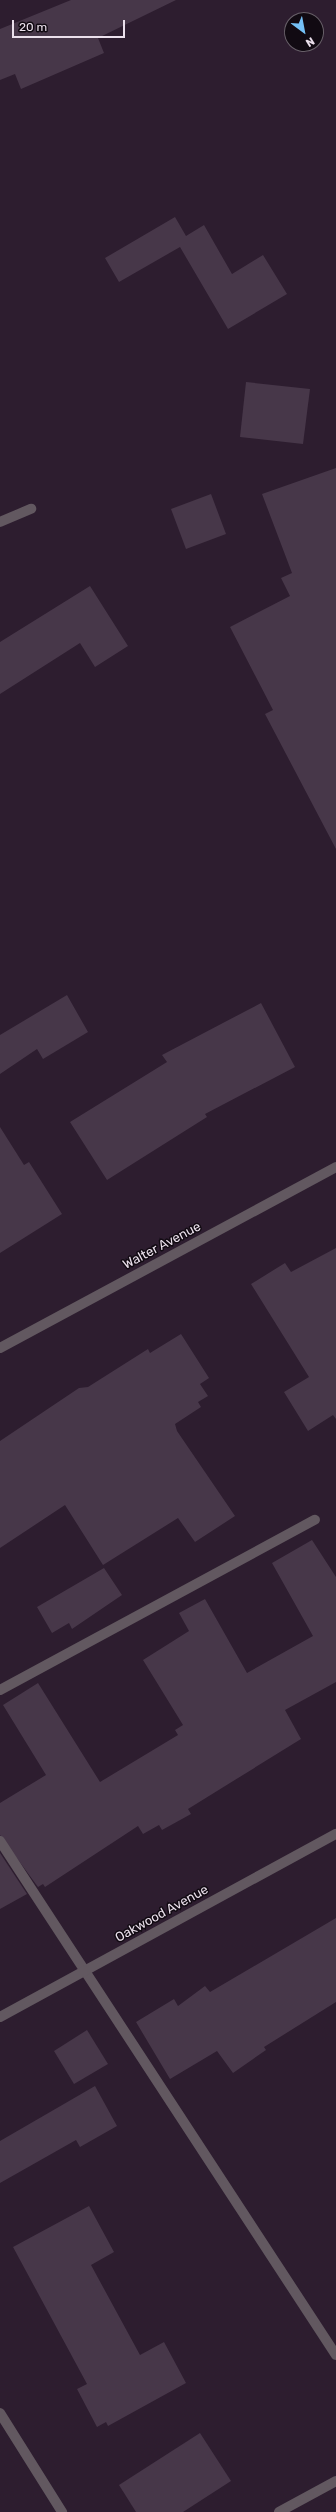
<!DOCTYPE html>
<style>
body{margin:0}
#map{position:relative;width:336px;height:2512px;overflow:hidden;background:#2d1d2f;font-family:Rubik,sans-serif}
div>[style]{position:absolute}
.building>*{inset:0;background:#473749}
.minor>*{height:10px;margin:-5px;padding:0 5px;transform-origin:5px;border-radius:5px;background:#625860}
span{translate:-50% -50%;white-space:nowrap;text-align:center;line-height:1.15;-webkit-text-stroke:3px #110a12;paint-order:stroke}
.street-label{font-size:13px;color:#ebe0ec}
.north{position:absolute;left:284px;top:12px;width:40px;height:40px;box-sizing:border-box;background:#110a12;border:1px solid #686069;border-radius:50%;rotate:148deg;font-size:11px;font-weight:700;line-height:16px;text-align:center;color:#ebe0ec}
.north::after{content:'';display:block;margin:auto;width:14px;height:18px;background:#74c0f6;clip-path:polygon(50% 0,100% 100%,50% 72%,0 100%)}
.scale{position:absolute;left:12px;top:20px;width:113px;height:18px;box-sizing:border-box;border:2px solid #ebe0ec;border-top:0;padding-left:5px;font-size:12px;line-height:14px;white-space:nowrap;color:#ebe0ec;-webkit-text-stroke:3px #110a12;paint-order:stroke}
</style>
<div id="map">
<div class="building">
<i style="clip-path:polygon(71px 0,176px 0,98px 38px,104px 53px,21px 89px,15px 74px,0 80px,0 29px)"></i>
<i style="clip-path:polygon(175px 217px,186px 236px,204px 225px,232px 274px,263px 255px,287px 294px,228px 329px,180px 247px,119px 282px,105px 258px)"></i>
<i style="clip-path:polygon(246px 382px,310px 389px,303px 444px,240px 437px)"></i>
<i style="clip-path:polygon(336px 468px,336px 849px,265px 714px,273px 710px,230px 627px,290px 596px,281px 578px,292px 573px,262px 494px)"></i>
<i style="clip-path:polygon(211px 494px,226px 534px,186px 549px,171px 509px)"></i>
<i style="clip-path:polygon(90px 586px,128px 646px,95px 667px,80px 643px,0 694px,0 642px)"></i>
<i style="clip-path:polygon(67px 995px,88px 1032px,43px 1059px,37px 1049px,0 1074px,0 1035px)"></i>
<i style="clip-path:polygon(261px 1003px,295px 1067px,205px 1114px,207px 1117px,107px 1180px,70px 1122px,167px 1062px,162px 1055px)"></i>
<i style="clip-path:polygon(0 1127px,24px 1165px,29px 1162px,62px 1214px,0 1253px)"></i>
<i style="clip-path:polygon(336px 1248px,336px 1419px,333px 1415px,308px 1431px,284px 1392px,309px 1377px,251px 1284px,285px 1263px,291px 1272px)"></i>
<i style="clip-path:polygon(181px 1334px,209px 1378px,200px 1384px,208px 1396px,198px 1402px,201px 1407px,175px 1424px,177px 1431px,235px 1516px,195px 1542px,178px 1518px,103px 1565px,65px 1505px,0 1548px,0 1441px,79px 1388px,88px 1387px,148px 1349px,150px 1353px)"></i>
<i style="clip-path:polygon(312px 1540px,336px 1577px,336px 1682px,285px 1710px,301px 1739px,188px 1809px,191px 1814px,162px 1830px,159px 1825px,143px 1834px,138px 1826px,45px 1887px,43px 1884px,38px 1887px,0 1835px,0 1803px,46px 1775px,3px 1705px,38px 1683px,100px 1782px,178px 1735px,175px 1730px,183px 1725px,143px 1660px,189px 1631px,179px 1613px,205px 1599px,247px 1673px,313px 1636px,272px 1563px)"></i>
<i style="clip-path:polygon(104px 1568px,122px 1595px,72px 1629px,69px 1623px,52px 1633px,37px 1607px)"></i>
<i style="clip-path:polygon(0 1853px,27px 1894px,0 1909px)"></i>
<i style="clip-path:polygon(336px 1918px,336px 2002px,264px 2047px,266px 2050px,233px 2073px,217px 2051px,170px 2079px,136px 2022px,174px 1999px,178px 2006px,205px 1986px,210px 1992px)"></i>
<i style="clip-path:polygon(87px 2030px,108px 2064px,74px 2084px,54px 2051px)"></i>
<i style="clip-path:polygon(95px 2086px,117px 2126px,80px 2147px,76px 2140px,0 2183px,0 2141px)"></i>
<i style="clip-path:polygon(89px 2206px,114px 2252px,91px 2265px,140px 2355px,164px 2342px,186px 2383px,108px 2426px,106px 2422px,97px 2427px,77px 2389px,87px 2384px,13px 2247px)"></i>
<i style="clip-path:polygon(200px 2433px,231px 2481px,183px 2512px,136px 2512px,119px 2485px)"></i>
</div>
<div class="minor">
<i style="left:0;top:522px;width:34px;rotate:-23deg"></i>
<i style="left:0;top:1348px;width:382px;rotate:-28.3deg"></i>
<i style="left:0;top:1690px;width:358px;rotate:-28.4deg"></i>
<i style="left:0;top:1841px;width:614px;rotate:56.83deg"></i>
<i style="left:0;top:2017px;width:383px;rotate:-28.6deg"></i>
<i style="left:0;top:2413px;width:117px;rotate:57.9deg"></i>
<i style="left:279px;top:2512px;width:65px;rotate:-28.5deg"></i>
</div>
<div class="street-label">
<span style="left:162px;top:1246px;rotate:-28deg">Walter Avenue</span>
<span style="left:162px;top:1914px;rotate:-29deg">Oakwood Avenue</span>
</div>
<div class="north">N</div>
<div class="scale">20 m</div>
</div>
